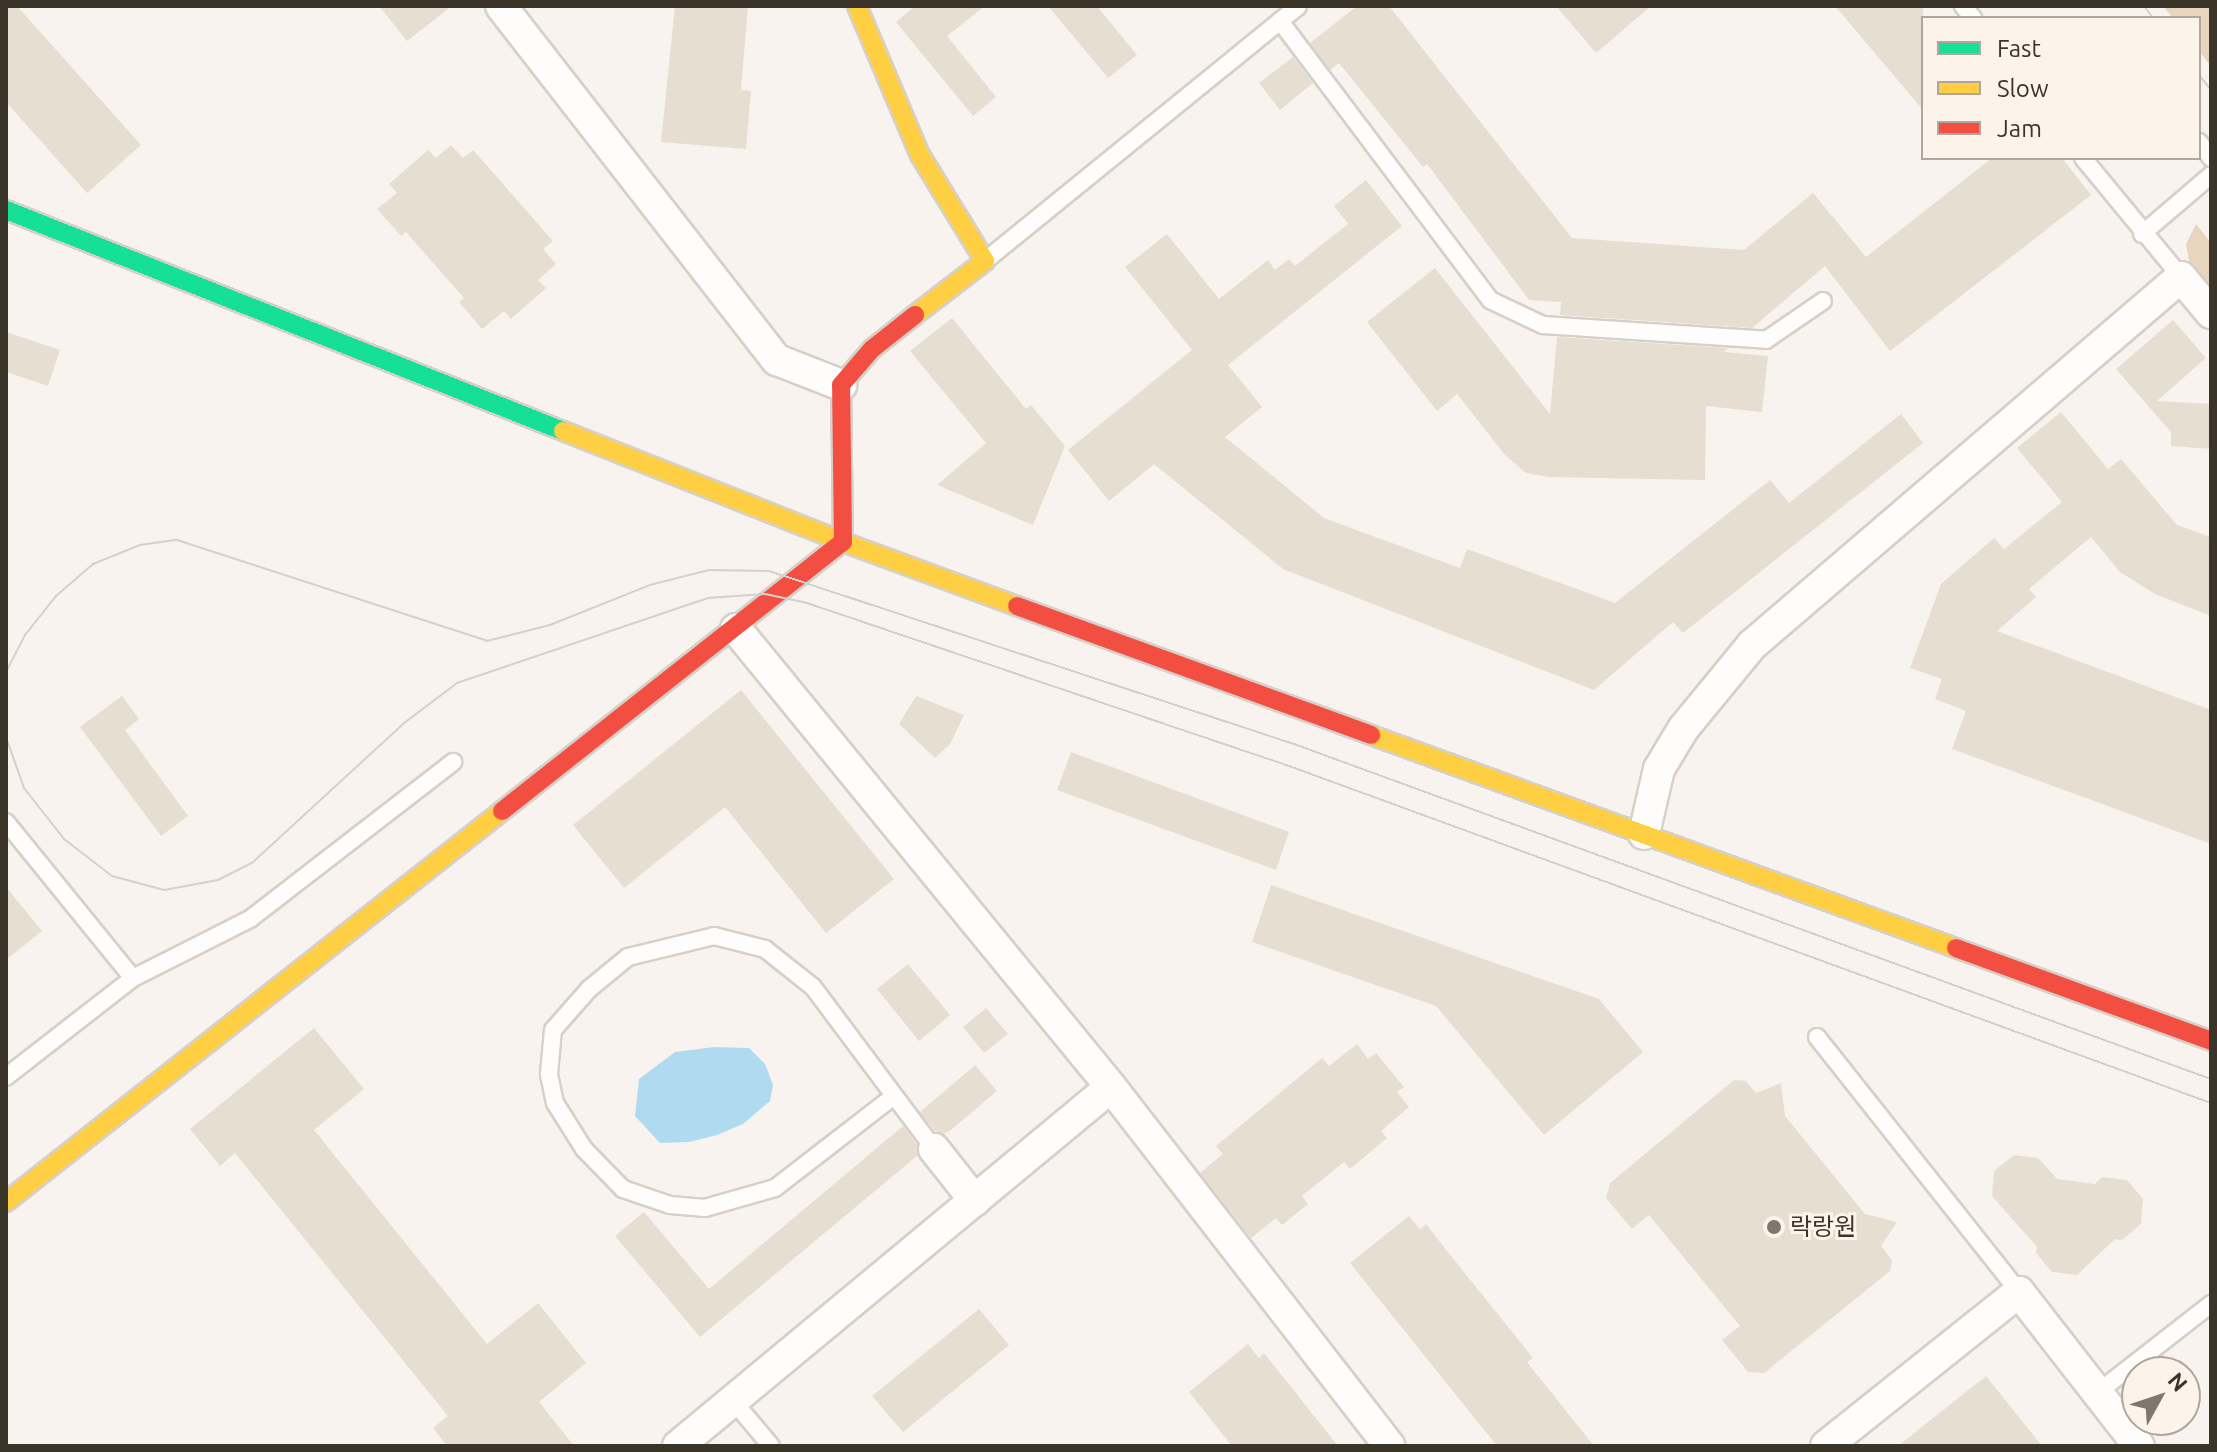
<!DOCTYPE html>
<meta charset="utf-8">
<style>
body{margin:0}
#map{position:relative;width:2217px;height:1452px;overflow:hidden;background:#f8f3ee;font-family:Ubuntu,"Noto Sans KR",sans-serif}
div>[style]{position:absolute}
.green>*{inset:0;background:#e7d5be}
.water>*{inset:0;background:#b0daef}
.building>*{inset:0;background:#e7ded2}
.roads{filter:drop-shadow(2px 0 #d6d0c9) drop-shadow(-2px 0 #d6d0c9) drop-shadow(0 2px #d6d0c9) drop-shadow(0 -2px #d6d0c9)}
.lane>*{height:16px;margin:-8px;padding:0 8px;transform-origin:8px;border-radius:8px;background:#fefdfc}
.street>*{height:30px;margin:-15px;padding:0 15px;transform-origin:15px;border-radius:15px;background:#fefdfc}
.fast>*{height:18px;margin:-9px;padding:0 9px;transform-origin:9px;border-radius:9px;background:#16e098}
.slow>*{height:18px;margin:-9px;padding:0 9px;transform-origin:9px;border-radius:9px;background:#ffcf43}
.jam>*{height:18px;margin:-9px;padding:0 9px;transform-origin:9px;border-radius:9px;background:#f24e42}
.tram>*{height:2px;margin:-1px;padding:0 1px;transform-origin:1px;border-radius:1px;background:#d3d1cf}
.dots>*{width:22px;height:22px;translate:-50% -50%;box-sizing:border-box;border:4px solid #fcf4ea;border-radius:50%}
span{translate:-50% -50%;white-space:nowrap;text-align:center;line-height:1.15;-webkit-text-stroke:6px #fcf4ea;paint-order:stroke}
.poi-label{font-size:24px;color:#3b3429}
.left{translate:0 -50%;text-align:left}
.frame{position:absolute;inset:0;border:8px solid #3b3429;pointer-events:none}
.legend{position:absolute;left:1921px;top:16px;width:280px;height:144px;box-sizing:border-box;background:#fcf4ea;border:2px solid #afa79d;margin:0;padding:10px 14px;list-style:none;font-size:24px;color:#3b3429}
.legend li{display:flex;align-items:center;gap:16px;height:40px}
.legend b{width:40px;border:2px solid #afa79d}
.north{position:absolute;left:2121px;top:1356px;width:80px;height:80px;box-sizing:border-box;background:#fcf4ea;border:2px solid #afa79d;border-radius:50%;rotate:50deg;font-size:22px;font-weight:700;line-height:32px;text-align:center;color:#3b3429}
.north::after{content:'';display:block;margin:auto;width:28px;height:36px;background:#7d776e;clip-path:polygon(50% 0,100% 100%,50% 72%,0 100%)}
</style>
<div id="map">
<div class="green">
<i style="clip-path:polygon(2163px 6px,2211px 6px,2211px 66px,2199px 51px,2199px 18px,2173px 18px)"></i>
<i style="clip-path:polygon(2196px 224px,2211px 243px,2211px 292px,2190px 265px,2186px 244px)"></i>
</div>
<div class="water">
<i style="clip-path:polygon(714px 1047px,749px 1048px,765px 1064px,773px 1085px,770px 1101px,743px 1124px,717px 1135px,689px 1142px,660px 1143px,635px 1116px,639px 1079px,675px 1052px)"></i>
</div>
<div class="building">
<i style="clip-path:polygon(6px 6px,17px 6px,141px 145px,87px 193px,6px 102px)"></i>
<i style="clip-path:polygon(379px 6px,452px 6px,407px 41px)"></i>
<i style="clip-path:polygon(675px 6px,748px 6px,741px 90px,751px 91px,746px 149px,661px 142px)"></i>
<i style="clip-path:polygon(915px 6px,985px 6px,947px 36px,996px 97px,973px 116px,896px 22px)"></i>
<i style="clip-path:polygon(1048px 6px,1097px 6px,1137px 55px,1108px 78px)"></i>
<i style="clip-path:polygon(1357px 6px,1389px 6px,1572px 238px,1744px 250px,1813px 193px,1866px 257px,1992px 158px,2062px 158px,2091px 195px,1890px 351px,1825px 266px,1752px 328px,1560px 315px,1561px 302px,1529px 300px,1427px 164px,1423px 167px,1339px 63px,1330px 70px,1310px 43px)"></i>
<i style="clip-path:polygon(1556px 6px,1651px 6px,1596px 53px)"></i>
<i style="clip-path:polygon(1835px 6px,1923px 6px,1923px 110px)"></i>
<i style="clip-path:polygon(1293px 57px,1313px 83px,1280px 110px,1259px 83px)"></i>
<i style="clip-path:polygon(451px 145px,463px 158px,473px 150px,553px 241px,543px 249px,556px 264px,538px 280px,546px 288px,511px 319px,504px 311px,482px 329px,459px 302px,464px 298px,406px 232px,401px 236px,377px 209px,397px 193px,389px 184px,428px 150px,436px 158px)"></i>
<i style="clip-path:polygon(1366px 180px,1402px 226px,1228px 365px,1262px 407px,1225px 437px,1324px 518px,1460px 568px,1467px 549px,1615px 603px,1770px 480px,1789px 503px,1901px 414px,1923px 443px,1683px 633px,1673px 622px,1594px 690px,1283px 569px,1154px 464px,1109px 501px,1068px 450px,1192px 350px,1125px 267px,1167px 234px,1219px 299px,1268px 260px,1275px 270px,1289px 259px,1295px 266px,1348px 224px,1334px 206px)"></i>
<i style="clip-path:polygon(1435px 268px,1550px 414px,1557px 337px,1728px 348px,1724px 352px,1768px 356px,1762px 412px,1706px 406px,1705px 480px,1549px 477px,1526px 473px,1505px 455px,1457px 394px,1437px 411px,1367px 322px)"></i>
<i style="clip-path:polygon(952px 318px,1026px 409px,1031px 405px,1065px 446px,1033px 525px,937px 485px,986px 443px,910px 351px)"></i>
<i style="clip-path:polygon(2173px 320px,2206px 358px,2157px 401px,2211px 404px,2211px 449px,2171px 446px,2171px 432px,2116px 369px)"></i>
<i style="clip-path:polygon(6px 332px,60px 350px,48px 386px,6px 372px)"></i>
<i style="clip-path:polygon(2061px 412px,2108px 469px,2121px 459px,2177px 525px,2211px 537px,2211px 616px,2155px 594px,2120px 572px,2091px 537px,2029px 589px,2036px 597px,1997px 631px,2211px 710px,2211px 844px,1952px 749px,1966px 711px,1935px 699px,1942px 679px,1910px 668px,1941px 584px,1994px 538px,2004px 549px,2062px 502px,2017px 448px)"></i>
<i style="clip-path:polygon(741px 690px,894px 879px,826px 933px,725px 807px,624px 888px,573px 825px)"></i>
<i style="clip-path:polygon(122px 696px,139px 719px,125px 730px,188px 816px,161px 836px,80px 727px)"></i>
<i style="clip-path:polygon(916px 696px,964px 715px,950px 744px,935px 758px,899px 724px)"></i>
<i style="clip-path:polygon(1071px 752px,1289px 832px,1276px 870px,1057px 790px)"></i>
<i style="clip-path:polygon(1271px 885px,1599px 999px,1643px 1052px,1544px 1135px,1436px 1006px,1252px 942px)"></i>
<i style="clip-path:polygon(6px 887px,42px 931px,6px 960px)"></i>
<i style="clip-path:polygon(908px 964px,950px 1015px,919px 1041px,877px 989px)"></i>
<i style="clip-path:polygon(986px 1008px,1008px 1034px,984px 1053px,963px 1027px)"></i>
<i style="clip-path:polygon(314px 1028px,364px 1089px,314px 1130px,487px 1344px,538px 1303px,586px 1363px,539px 1402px,574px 1446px,447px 1446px,433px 1428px,448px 1416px,235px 1153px,220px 1166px,190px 1129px)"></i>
<i style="clip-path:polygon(1357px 1044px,1368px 1059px,1376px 1053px,1404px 1087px,1397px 1092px,1409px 1107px,1381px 1131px,1387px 1138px,1350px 1169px,1344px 1162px,1302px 1196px,1308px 1204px,1282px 1225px,1276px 1218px,1251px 1238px,1200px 1173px,1223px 1154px,1216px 1146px,1322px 1058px,1329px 1066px)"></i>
<i style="clip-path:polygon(975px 1065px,997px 1091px,951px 1130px,943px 1134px,935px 1131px,920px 1112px)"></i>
<i style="clip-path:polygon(1734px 1080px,1746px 1081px,1756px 1093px,1781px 1083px,1785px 1116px,1865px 1214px,1897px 1222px,1881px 1246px,1892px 1260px,1890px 1271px,1764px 1373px,1748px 1372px,1722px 1340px,1740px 1326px,1649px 1215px,1632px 1229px,1606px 1198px,1610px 1183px)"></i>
<i style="clip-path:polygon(903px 1126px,917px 1145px,918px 1155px,700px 1337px,615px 1236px,644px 1212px,709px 1289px)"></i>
<i style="clip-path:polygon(2014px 1155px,2038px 1158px,2057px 1179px,2095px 1184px,2102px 1177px,2127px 1180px,2143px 1199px,2141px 1224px,2122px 1240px,2115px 1239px,2077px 1275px,2052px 1272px,2036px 1253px,2037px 1247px,1992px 1196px,1994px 1171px)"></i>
<i style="clip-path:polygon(1409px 1216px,1420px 1229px,1426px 1224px,1447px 1251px,1533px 1358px,1527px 1362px,1594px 1446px,1497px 1446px,1350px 1263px)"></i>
<i style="clip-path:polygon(979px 1309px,1009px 1345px,903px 1432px,872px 1396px)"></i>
<i style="clip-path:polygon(1248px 1344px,1259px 1358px,1264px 1353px,1338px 1446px,1232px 1446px,1189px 1392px)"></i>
<i style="clip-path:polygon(1986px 1376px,2042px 1446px,1898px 1446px)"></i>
</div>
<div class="roads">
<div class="lane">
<i style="left:1963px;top:6px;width:16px;rotate:50deg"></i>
<i style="left:1280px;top:21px;width:349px;rotate:53deg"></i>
<i style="left:1490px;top:300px;width:59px;rotate:25.3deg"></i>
<i style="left:1543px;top:325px;width:224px;rotate:3.8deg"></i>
<i style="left:1766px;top:340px;width:69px;rotate:-34.4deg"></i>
<i style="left:2199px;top:142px;width:20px;rotate:53deg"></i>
<i style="left:2083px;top:158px;width:154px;rotate:50.5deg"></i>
<i style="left:2142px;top:234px;width:91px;rotate:-40.5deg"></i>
<i style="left:986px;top:260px;width:402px;rotate:-39.1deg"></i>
<i style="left:6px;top:822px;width:201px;rotate:50.9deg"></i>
<i style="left:133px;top:978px;width:161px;rotate:142.1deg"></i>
<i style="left:133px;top:978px;width:131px;rotate:-26.8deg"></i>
<i style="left:250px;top:919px;width:257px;rotate:-37.7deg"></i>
<i style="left:1817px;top:1037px;width:325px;rotate:51.6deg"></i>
<i style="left:894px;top:1096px;width:150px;rotate:142.3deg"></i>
<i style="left:775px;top:1188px;width:73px;rotate:164.1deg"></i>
<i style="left:705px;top:1208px;width:35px;rotate:-175deg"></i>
<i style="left:670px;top:1205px;width:50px;rotate:-161.2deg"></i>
<i style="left:623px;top:1189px;width:56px;rotate:-134.3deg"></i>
<i style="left:584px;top:1149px;width:54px;rotate:-122.2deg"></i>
<i style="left:555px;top:1103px;width:30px;rotate:-102deg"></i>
<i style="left:549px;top:1074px;width:44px;rotate:-84.8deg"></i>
<i style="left:553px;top:1030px;width:55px;rotate:-48.7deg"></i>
<i style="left:589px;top:989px;width:50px;rotate:-39.4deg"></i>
<i style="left:628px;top:957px;width:89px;rotate:-13.7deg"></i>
<i style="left:714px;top:936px;width:53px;rotate:14.3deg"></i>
<i style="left:765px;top:949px;width:61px;rotate:38.4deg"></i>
<i style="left:813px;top:987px;width:202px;rotate:53.2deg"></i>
<i style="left:2097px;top:1393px;width:145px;rotate:-38deg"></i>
<i style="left:734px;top:1402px;width:57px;rotate:49.9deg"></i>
</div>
<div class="street">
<i style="left:501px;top:6px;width:449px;rotate:52.1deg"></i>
<i style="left:777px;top:360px;width:69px;rotate:21.3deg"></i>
<i style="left:736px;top:629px;width:592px;rotate:50.69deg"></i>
<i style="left:1111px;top:1087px;width:454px;rotate:52.2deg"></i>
<i style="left:1644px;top:834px;width:67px;rotate:-77deg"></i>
<i style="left:1659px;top:769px;width:47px;rotate:-59deg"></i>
<i style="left:1683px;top:729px;width:109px;rotate:-50.6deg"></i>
<i style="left:1752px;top:645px;width:565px;rotate:-40.62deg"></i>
<i style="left:2181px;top:277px;width:47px;rotate:50.2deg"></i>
<i style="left:934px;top:1149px;width:66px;rotate:51.7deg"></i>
<i style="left:678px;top:1446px;width:562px;rotate:-39.66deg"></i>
<i style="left:1826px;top:1446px;width:247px;rotate:-38.6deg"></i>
<i style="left:2019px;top:1292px;width:195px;rotate:52.1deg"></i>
</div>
<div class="fast">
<i style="left:6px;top:210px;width:599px;rotate:21.64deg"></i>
</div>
<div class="slow">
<i style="left:857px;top:6px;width:162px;rotate:67.1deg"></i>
<i style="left:920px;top:155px;width:124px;rotate:58.5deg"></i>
<i style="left:985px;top:261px;width:88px;rotate:142.4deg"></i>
<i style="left:563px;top:431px;width:301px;rotate:21.6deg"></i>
<i style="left:843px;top:542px;width:185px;rotate:20.2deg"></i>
<i style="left:1371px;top:735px;width:623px;rotate:20.01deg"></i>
<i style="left:6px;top:1202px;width:632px;rotate:-38.25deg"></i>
</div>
<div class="jam">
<i style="left:1017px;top:606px;width:377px;rotate:20deg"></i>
<i style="left:502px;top:811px;width:434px;rotate:-38.3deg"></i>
<i style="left:843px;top:542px;width:157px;rotate:-90.7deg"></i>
<i style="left:841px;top:385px;width:48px;rotate:-49.3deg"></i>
<i style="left:872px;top:349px;width:55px;rotate:-38.3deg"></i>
<i style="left:1956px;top:948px;width:271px;rotate:20deg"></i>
</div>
</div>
<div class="tram">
<i style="left:2144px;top:6px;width:15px;rotate:53deg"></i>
<i style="left:2199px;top:75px;width:19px;rotate:51deg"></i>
<i style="left:6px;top:672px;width:42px;rotate:-62.8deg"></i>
<i style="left:25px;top:635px;width:50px;rotate:-51.5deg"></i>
<i style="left:56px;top:596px;width:49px;rotate:-40.9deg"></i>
<i style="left:93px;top:564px;width:51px;rotate:-22deg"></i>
<i style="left:140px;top:545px;width:37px;rotate:-8deg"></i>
<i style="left:177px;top:540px;width:326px;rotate:18deg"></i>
<i style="left:487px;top:641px;width:65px;rotate:-14.3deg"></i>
<i style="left:550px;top:625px;width:108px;rotate:-21.8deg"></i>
<i style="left:650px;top:585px;width:61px;rotate:-14.3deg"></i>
<i style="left:709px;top:570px;width:60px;rotate:1deg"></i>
<i style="left:769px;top:571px;width:553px;rotate:18.24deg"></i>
<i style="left:1294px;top:744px;width:976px;rotate:20.07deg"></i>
<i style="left:6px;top:737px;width:54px;rotate:70.6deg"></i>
<i style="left:24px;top:788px;width:65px;rotate:51.9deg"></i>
<i style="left:64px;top:839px;width:61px;rotate:37.6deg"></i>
<i style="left:112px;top:876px;width:54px;rotate:15.1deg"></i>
<i style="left:164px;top:890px;width:55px;rotate:-10.5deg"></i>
<i style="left:218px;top:880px;width:39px;rotate:-27deg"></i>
<i style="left:253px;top:862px;width:205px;rotate:-42.6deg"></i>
<i style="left:404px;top:723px;width:66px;rotate:-37deg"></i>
<i style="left:457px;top:683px;width:265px;rotate:-18.7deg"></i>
<i style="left:708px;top:598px;width:57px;rotate:-4deg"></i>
<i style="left:765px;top:594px;width:40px;rotate:12deg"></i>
<i style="left:804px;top:602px;width:512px;rotate:18.68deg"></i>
<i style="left:1289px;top:766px;width:982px;rotate:20.08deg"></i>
</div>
<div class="dots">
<i style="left:1774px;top:1227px;background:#7d776e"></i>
</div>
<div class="poi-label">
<span class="left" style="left:1790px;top:1227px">락랑원</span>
</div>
<div class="frame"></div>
<ul class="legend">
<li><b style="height:10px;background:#16e098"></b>Fast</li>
<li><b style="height:10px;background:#ffcf43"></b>Slow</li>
<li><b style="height:10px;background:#f24e42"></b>Jam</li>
</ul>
<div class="north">N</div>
</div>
